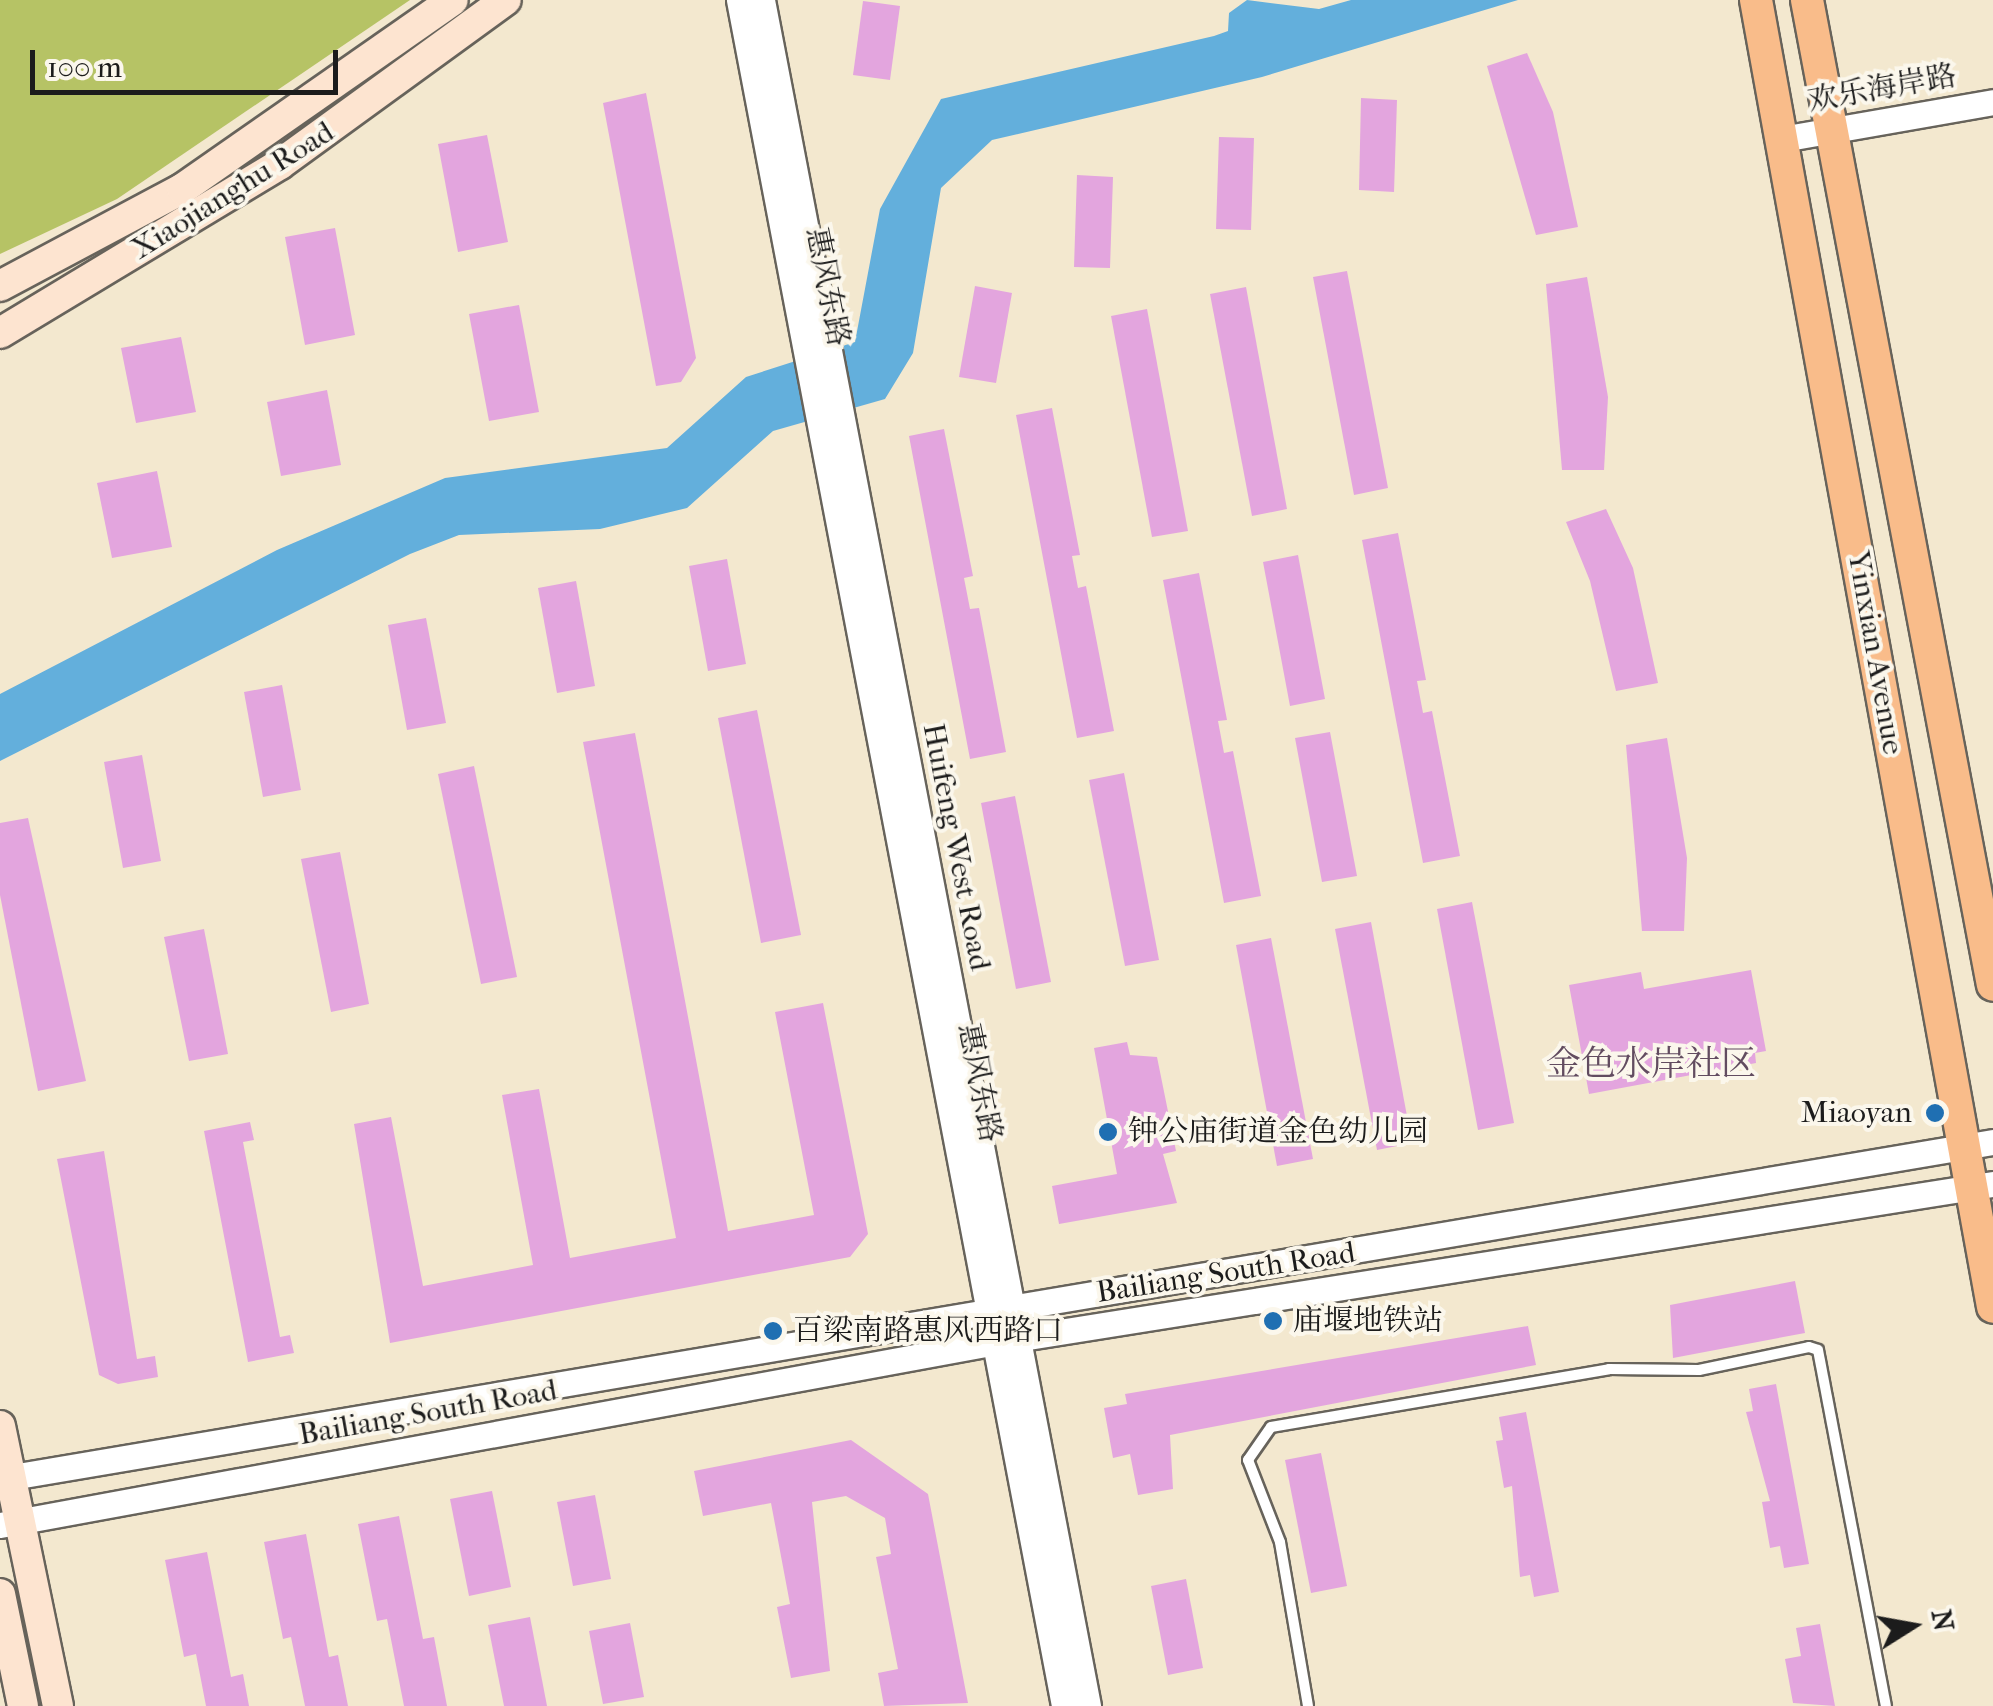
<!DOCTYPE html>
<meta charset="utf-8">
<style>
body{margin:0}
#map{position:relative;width:1993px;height:1706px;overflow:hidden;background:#f3e8cf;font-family:"IM FELL French Canon","Noto Serif SC",serif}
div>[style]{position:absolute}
.green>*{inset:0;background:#b6c365}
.water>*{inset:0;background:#63afdc}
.building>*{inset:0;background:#e3a5de}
.roads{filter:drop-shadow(2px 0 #67635b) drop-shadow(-2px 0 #67635b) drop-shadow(0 2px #67635b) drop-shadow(0 -2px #67635b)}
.service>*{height:10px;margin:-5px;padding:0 5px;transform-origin:5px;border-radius:5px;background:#fff}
.tertiary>*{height:25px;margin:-12.5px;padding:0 12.5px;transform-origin:12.5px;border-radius:12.5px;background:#fff}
.secondary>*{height:30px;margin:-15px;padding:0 15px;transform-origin:15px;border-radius:15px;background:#fde4d0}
.primary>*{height:32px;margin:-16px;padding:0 16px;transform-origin:16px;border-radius:16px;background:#f9bc8a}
.dots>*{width:28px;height:28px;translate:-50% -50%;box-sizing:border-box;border:5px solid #fbf7ec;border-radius:50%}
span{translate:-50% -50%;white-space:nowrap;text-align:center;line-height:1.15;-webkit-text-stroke:8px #fbf7ec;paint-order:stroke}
.street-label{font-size:30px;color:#1c1c1c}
.poi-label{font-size:30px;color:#1c1c1c}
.right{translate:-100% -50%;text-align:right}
.left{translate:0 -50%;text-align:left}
.quarter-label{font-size:35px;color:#624c60}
.north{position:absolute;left:1863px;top:1576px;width:100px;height:100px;-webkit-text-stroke:8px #fbf7ec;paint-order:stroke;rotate:79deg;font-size:28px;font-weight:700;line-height:40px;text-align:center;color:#1c1c1c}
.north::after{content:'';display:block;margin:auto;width:35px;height:45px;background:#1c1c1c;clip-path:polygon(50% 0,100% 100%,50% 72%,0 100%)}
.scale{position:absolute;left:30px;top:50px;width:308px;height:45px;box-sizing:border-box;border:5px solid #1c1c1c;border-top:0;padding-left:12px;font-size:30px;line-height:35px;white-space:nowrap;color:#1c1c1c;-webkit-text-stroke:8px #fbf7ec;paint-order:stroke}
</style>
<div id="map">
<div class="green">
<i style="clip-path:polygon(0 0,410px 0,117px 199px,0 254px)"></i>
</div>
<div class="water">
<i style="clip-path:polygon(1247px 0,1319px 9px,1351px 0,1518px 0,1262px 77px,992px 140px,941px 188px,913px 353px,885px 399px,773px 431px,687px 508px,600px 529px,459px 535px,410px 554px,0 761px,0 694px,277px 550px,445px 478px,667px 448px,746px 377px,855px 342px,880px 209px,941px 99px,1214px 36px,1228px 31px,1229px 13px)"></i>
</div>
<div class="building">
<i style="clip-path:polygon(863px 1px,900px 6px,890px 80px,853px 75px)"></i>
<i style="clip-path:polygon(1527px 53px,1553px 112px,1578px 227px,1536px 235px,1487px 66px)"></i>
<i style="clip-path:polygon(646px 93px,696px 358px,681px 382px,656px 386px,603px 103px)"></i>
<i style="clip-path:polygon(1361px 98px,1397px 100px,1394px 192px,1359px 190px)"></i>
<i style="clip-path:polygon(487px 135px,508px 242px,458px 252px,438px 144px)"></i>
<i style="clip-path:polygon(1219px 137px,1254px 138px,1251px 230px,1216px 229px)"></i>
<i style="clip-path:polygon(1077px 175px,1113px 177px,1110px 268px,1074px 267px)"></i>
<i style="clip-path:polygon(335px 228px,355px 335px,305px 345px,285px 237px)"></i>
<i style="clip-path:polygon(1347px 271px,1388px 488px,1354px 495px,1313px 277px)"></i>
<i style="clip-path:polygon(1587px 277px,1608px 397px,1604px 470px,1562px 470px,1546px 284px)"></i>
<i style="clip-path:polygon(975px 286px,1012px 293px,996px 383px,959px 377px)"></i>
<i style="clip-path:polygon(1246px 287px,1287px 509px,1252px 516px,1210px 294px)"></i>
<i style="clip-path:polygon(519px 305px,539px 412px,489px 421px,469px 314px)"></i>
<i style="clip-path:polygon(1147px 309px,1188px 531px,1152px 537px,1111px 316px)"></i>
<i style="clip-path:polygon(181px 337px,196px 412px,136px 423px,121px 348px)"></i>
<i style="clip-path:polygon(327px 390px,341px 465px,281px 476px,267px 402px)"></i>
<i style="clip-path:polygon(1052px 408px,1080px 555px,1072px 556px,1078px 588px,1086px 586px,1114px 731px,1077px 738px,1016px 415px)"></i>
<i style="clip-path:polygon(944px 429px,973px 576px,964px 578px,970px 609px,979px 608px,1006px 752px,970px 759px,909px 436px)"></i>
<i style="clip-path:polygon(157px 471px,172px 547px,112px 558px,97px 483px)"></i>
<i style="clip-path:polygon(1606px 509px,1633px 568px,1658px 683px,1616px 691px,1590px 581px,1566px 522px)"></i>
<i style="clip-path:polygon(1398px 533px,1426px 680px,1417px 681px,1423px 713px,1432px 711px,1460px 856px,1423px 863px,1362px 540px)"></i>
<i style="clip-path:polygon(1298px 555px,1325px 699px,1290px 706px,1263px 562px)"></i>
<i style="clip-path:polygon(727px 559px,746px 664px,708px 671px,689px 566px)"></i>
<i style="clip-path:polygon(1199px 573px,1227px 720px,1218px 721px,1224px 753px,1233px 751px,1261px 896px,1224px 903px,1163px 580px)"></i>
<i style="clip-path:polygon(576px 581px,595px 686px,557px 693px,538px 588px)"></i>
<i style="clip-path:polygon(426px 618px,446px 723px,407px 730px,388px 625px)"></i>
<i style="clip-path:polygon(282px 685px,301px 790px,263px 797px,244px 692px)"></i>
<i style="clip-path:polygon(757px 710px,801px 935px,761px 943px,718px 718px)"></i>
<i style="clip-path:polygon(1330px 732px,1357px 876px,1322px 882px,1295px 738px)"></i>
<i style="clip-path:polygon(635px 733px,728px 1231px,814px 1215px,775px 1012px,823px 1003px,868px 1234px,850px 1257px,390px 1343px,354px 1124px,391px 1117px,423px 1286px,533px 1265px,502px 1095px,539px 1089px,570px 1258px,676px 1238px,583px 742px)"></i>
<i style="clip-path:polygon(1667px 738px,1687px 858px,1684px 931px,1642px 931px,1626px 745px)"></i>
<i style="clip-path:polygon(142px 755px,161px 861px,123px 868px,104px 762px)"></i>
<i style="clip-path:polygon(474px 766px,517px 977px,481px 984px,438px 774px)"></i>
<i style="clip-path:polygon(1124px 773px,1159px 960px,1125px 966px,1089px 780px)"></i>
<i style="clip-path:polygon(1015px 796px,1051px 982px,1016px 989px,981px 803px)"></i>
<i style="clip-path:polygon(28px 818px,86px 1081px,38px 1091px,0 895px,0 823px)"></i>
<i style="clip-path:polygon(340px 852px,369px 1004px,331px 1012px,301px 859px)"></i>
<i style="clip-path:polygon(1472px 902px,1514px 1123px,1478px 1130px,1437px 909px)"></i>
<i style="clip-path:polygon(1371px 922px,1412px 1143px,1377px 1150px,1335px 929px)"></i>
<i style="clip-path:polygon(204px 929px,228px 1054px,189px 1061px,164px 937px)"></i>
<i style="clip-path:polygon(1271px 938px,1313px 1159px,1277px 1166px,1236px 945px)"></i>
<i style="clip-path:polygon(1751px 970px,1766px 1051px,1755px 1053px,1756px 1063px,1589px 1094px,1569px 985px,1641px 972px,1644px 989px)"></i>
<i style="clip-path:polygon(1127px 1042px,1130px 1055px,1157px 1057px,1176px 1151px,1163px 1154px,1177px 1203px,1059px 1224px,1052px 1186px,1117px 1174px,1094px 1048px)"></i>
<i style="clip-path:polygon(250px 1122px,254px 1140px,243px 1142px,280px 1337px,290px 1335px,294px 1353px,248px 1362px,204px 1131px)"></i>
<i style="clip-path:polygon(104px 1151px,137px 1359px,155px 1356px,158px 1377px,118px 1384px,99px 1375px,57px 1159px)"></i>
<i style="clip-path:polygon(1795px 1281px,1805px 1333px,1673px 1358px,1670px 1305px)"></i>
<i style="clip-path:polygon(1528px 1326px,1536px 1365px,1170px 1435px,1173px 1489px,1138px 1495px,1130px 1454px,1113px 1458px,1104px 1408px,1127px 1404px,1125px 1394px)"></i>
<i style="clip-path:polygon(1776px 1384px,1809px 1564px,1784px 1568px,1780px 1546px,1770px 1548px,1762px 1502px,1770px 1501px,1746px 1412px,1753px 1411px,1749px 1389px)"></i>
<i style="clip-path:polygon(1526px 1412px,1559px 1592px,1534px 1597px,1530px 1575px,1520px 1577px,1512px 1486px,1504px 1488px,1496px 1441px,1503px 1440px,1499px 1417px)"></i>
<i style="clip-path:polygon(851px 1440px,928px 1494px,968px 1703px,884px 1706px,878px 1673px,898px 1669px,876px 1557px,891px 1554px,885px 1518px,846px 1496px,812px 1502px,830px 1671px,791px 1678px,777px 1607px,790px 1604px,771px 1503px,703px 1516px,694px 1471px)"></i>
<i style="clip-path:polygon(1321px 1453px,1347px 1586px,1311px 1593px,1285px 1460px)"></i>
<i style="clip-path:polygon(492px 1491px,511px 1587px,469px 1596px,450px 1499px)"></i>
<i style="clip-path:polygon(595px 1495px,611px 1579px,573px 1586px,557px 1502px)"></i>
<i style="clip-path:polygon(399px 1516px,423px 1639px,434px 1637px,447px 1706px,404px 1706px,387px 1619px,377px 1621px,358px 1524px)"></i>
<i style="clip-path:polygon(306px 1534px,329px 1657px,338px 1655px,348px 1706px,305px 1706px,291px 1637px,283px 1639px,264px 1542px)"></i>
<i style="clip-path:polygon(207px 1552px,231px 1677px,243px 1674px,249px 1706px,206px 1706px,196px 1654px,184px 1657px,165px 1560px)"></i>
<i style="clip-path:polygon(1186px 1579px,1203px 1668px,1168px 1675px,1151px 1586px)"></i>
<i style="clip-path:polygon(530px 1617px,547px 1706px,504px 1706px,488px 1625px)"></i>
<i style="clip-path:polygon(630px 1623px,644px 1697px,603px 1704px,589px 1631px)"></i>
<i style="clip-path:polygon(1820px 1624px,1835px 1706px,1793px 1703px,1785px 1659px,1801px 1656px,1796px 1628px)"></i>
</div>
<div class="roads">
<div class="service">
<i style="left:1308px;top:1706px;width:166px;rotate:-99.7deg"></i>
<i style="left:1280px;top:1542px;width:88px;rotate:-111.3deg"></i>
<i style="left:1248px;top:1460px;width:40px;rotate:-55.1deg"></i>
<i style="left:1271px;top:1427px;width:343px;rotate:-9.7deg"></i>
<i style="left:1609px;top:1369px;width:90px;rotate:0.6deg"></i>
<i style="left:1699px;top:1370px;width:112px;rotate:-11.8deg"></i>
<i style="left:1809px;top:1347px;width:9px;rotate:18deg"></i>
<i style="left:1818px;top:1350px;width:362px;rotate:79.2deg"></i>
</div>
<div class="tertiary">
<i style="left:739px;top:0;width:1737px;rotate:79.21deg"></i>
<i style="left:762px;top:0;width:1737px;rotate:79.18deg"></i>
<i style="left:1782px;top:139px;width:214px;rotate:-9.9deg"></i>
<i style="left:0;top:1479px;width:2021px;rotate:-9.6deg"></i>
<i style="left:0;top:1525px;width:1013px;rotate:-10.41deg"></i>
<i style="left:996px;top:1342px;width:1009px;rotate:-9.01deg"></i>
</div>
<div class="secondary">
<i style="left:0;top:286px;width:206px;rotate:-28.1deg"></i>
<i style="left:182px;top:189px;width:330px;rotate:-34.9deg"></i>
<i style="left:0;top:333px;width:327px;rotate:-31.1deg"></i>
<i style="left:280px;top:164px;width:279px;rotate:-36deg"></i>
<i style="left:0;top:1426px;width:286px;rotate:78.3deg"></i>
<i style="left:0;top:1594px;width:114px;rotate:78.4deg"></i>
</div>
<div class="primary">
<i style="left:1756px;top:0;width:1328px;rotate:79.72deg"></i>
<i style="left:1807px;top:0;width:1002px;rotate:79.31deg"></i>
</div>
</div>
<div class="dots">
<i style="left:1935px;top:1113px;background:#1f6fb2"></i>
<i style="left:1108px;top:1132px;background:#1f6fb2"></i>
<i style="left:1273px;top:1321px;background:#1f6fb2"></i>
<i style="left:773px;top:1331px;background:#1f6fb2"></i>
</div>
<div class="street-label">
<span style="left:1882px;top:89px;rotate:-10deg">欢乐海岸路</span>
<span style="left:233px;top:191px;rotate:-32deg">Xiaojianghu Road</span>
<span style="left:827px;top:287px;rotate:79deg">惠风东路</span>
<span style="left:1875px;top:653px;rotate:80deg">Yinxian Avenue</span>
<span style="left:956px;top:847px;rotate:79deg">Huifeng West Road</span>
<span style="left:979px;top:1083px;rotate:79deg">惠风东路</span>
<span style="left:1226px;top:1273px;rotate:-9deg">Bailiang South Road</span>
<span style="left:428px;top:1413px;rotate:-10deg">Bailiang South Road</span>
</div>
<div class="poi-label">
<span class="right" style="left:1912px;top:1113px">Miaoyan</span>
<span class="left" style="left:1128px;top:1132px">钟公庙街道金色幼儿园</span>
<span class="left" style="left:1293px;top:1321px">庙堰地铁站</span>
<span class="left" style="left:793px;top:1331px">百梁南路惠风西路口</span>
</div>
<div class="quarter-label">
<span style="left:1651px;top:1064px">金色水岸社区</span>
</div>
<div class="north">N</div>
<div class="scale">100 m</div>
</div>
